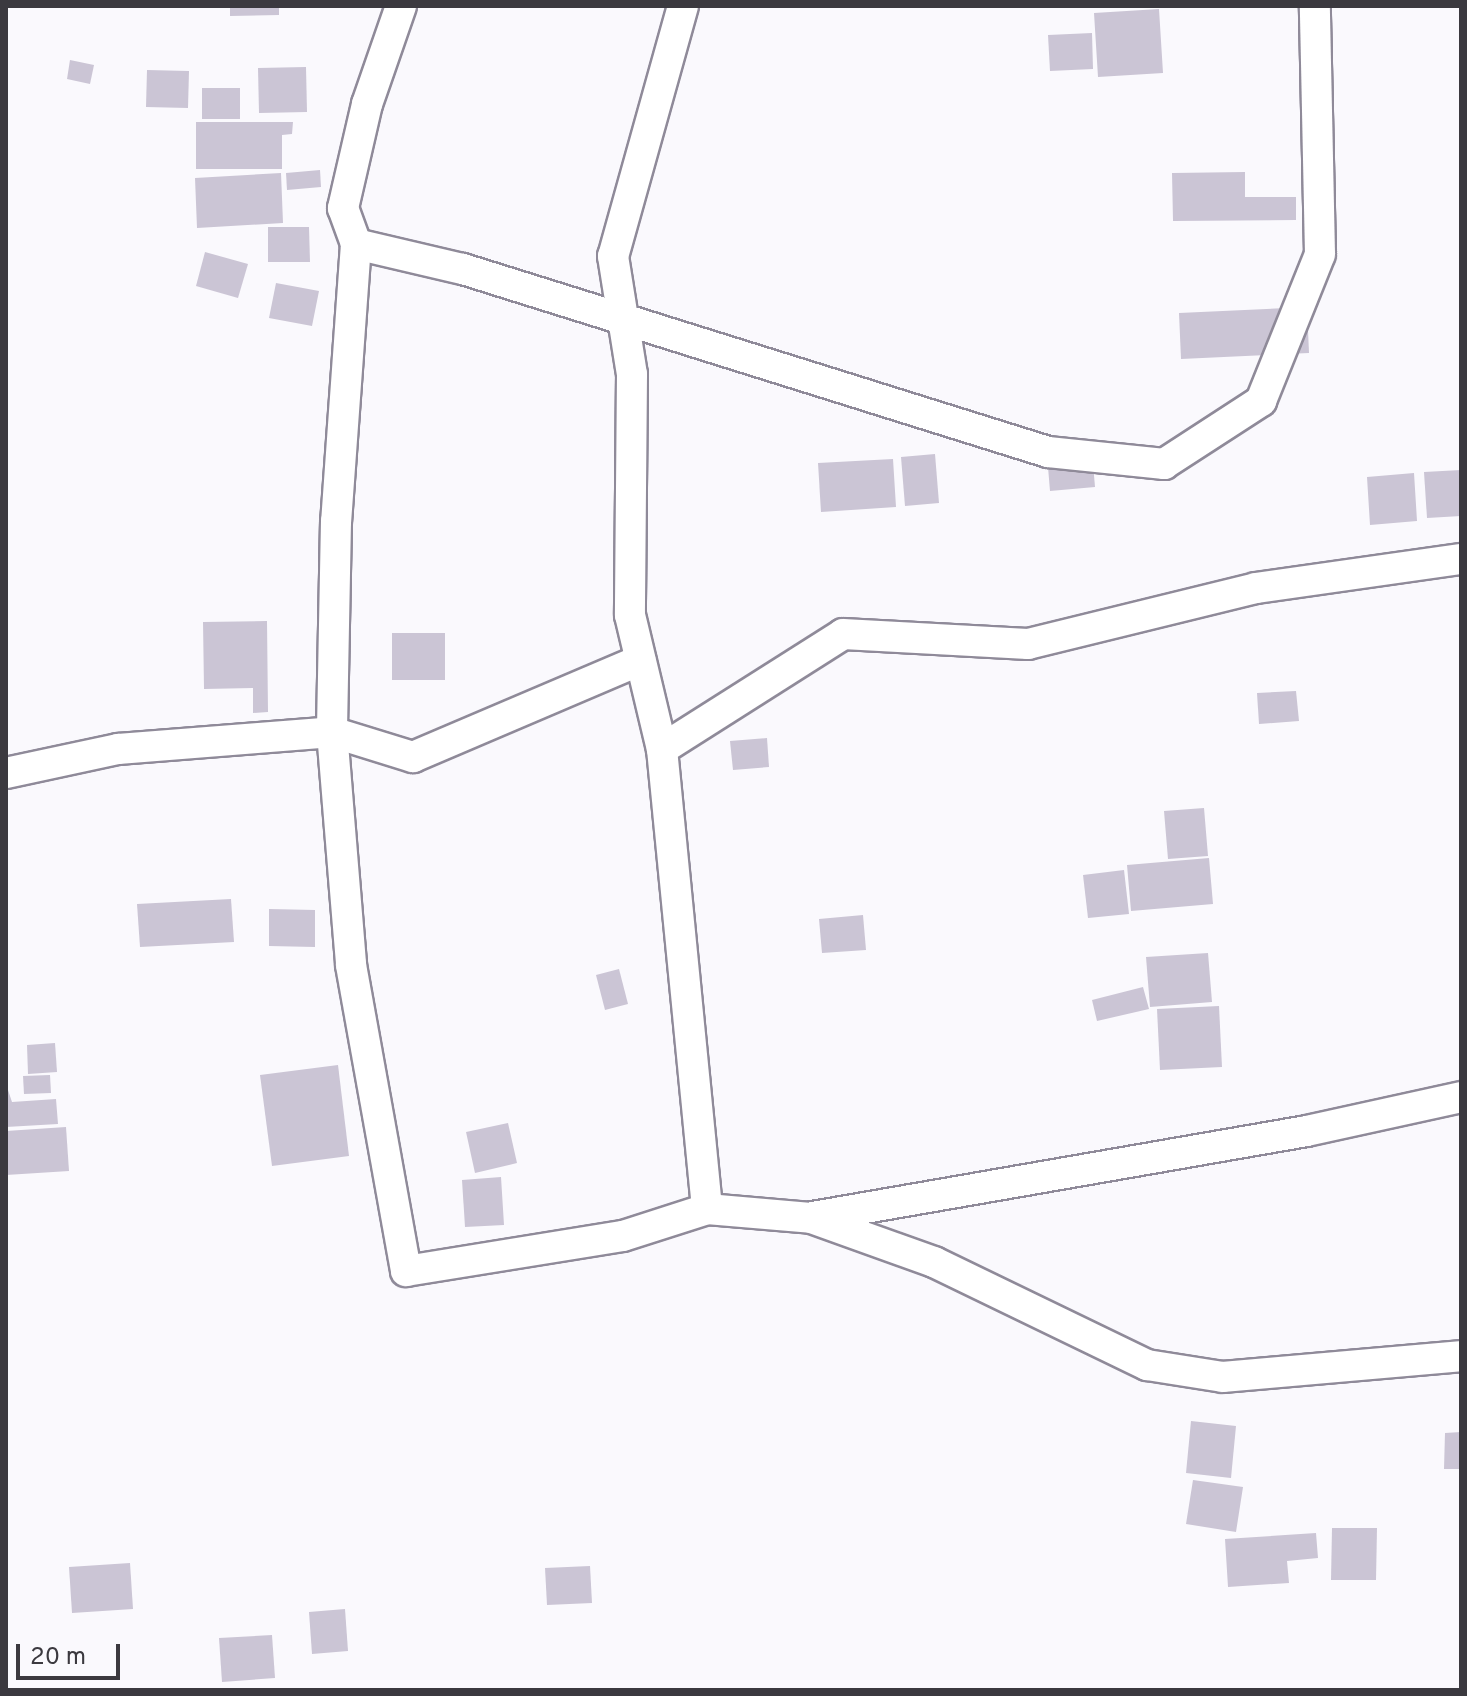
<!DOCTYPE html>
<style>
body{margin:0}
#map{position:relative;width:1467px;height:1696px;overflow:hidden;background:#faf9fd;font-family:Overpass,sans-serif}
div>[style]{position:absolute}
.building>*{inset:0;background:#cbc5d5}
.roads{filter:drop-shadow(2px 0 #8f8a99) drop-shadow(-2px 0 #8f8a99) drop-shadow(0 2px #8f8a99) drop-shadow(0 -2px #8f8a99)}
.street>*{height:30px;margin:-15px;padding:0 15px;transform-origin:15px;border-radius:15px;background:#fff}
span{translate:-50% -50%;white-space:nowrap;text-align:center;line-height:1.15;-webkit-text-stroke:8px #faf9fd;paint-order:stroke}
.frame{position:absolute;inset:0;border:8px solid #3b393f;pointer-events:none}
.scale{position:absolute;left:16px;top:1644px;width:104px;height:36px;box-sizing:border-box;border:4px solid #3b393f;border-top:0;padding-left:10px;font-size:24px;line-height:28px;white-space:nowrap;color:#3b393f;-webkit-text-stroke:6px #faf9fd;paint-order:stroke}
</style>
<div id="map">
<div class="building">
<i style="clip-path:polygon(230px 6px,279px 6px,279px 15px,230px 16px)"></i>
<i style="clip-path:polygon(1159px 9px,1163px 73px,1098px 77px,1094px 13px)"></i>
<i style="clip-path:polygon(1092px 33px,1093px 69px,1050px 71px,1048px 35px)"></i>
<i style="clip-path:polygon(70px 60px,94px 65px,90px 84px,67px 79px)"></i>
<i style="clip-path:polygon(306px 67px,307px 112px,259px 113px,258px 68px)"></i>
<i style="clip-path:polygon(147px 70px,189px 71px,188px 108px,146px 107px)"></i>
<i style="clip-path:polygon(202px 88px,240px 88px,240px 119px,202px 119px)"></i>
<i style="clip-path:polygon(196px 122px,293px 122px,292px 134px,282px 135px,282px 169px,196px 169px)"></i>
<i style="clip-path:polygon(320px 170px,321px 187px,287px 190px,286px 173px)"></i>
<i style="clip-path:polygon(1245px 172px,1245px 197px,1296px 197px,1296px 220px,1173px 221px,1172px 173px)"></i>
<i style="clip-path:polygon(281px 173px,283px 223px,197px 228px,195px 178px)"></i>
<i style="clip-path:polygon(268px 227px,309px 227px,310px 262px,268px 262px)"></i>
<i style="clip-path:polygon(205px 252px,248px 264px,238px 298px,196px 286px)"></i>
<i style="clip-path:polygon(276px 283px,319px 291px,312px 326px,269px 318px)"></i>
<i style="clip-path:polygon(1307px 307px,1309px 353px,1181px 359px,1179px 313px)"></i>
<i style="clip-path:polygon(1092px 452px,1095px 487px,1050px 491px,1047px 455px)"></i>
<i style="clip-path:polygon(935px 454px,939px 503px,905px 506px,901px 457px)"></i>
<i style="clip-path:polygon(893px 459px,896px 507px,821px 512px,818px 463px)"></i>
<i style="clip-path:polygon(1461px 470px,1461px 516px,1427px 518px,1424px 472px)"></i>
<i style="clip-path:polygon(1414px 473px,1417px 521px,1370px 525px,1367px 477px)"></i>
<i style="clip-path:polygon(267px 621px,268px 712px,253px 713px,253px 688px,204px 689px,203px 622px)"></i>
<i style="clip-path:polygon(392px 633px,445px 633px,445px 680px,392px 680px)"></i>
<i style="clip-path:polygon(1296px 691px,1299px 721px,1259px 724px,1257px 693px)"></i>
<i style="clip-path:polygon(767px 738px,769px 767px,733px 770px,730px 741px)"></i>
<i style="clip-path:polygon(1204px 808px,1208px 856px,1168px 859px,1164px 811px)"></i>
<i style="clip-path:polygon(1209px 858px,1213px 904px,1131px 911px,1127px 865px)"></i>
<i style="clip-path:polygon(1124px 870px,1129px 914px,1088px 918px,1083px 875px)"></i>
<i style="clip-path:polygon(231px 899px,234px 942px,140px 947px,137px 904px)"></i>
<i style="clip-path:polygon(269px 909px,315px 910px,315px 947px,269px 946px)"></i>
<i style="clip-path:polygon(863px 915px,866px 950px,822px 953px,819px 919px)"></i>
<i style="clip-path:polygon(1208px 953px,1212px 1002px,1150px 1007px,1146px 957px)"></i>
<i style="clip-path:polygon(619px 969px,628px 1004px,605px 1010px,596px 975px)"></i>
<i style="clip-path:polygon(1143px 987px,1149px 1009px,1097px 1021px,1092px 1000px)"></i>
<i style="clip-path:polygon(1219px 1006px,1222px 1067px,1160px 1070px,1157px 1009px)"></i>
<i style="clip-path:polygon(55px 1043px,57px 1072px,28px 1074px,27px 1045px)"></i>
<i style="clip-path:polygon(338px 1065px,349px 1156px,272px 1166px,260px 1075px)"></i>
<i style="clip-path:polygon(50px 1075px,51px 1093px,24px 1094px,23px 1076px)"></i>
<i style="clip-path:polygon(6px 1084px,12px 1102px,56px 1099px,58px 1124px,6px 1127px)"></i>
<i style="clip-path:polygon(508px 1123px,517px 1163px,475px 1173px,466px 1132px)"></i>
<i style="clip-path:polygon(66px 1127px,69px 1171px,6px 1175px,6px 1131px)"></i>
<i style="clip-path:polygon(501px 1177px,504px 1225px,465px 1227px,462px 1180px)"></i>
<i style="clip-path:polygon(1191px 1421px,1236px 1426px,1231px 1478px,1186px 1473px)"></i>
<i style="clip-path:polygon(1461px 1432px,1461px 1469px,1444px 1469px,1445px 1433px)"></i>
<i style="clip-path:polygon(1193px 1480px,1243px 1487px,1236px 1532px,1186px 1524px)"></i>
<i style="clip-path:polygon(1332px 1528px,1377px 1528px,1376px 1580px,1331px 1580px)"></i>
<i style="clip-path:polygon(1316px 1533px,1318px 1558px,1287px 1561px,1289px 1583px,1228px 1587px,1225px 1539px)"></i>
<i style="clip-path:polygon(130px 1563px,133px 1609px,72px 1613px,69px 1567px)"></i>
<i style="clip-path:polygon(590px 1566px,592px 1603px,547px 1605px,545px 1568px)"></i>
<i style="clip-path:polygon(345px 1609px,348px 1651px,312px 1654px,309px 1612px)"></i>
<i style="clip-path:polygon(272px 1635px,275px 1678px,222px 1682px,219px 1638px)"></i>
</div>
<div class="roads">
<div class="street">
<i style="left:401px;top:6px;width:104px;rotate:109.1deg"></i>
<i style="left:367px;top:104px;width:107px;rotate:103deg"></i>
<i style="left:343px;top:208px;width:38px;rotate:70deg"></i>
<i style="left:356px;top:244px;width:110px;rotate:13.2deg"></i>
<i style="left:463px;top:269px;width:613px;rotate:17.37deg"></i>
<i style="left:1048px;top:452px;width:117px;rotate:5.9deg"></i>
<i style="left:1164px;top:464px;width:116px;rotate:-33deg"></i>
<i style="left:1261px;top:401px;width:158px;rotate:-68.1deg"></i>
<i style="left:1320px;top:254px;width:248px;rotate:-91.2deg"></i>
<i style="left:683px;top:6px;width:260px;rotate:105.6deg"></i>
<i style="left:613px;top:256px;width:120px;rotate:80.9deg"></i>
<i style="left:632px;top:374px;width:241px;rotate:90.5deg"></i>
<i style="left:630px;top:615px;width:138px;rotate:76.6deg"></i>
<i style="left:662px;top:749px;width:462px;rotate:84.4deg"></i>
<i style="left:356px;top:244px;width:278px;rotate:94.1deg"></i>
<i style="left:336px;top:521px;width:211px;rotate:91.1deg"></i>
<i style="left:332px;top:732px;width:234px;rotate:85.3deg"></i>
<i style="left:351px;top:965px;width:311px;rotate:79.8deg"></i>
<i style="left:406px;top:1271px;width:220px;rotate:-9.2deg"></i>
<i style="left:623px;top:1236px;width:88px;rotate:-17.8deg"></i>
<i style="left:707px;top:1209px;width:104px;rotate:4.9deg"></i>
<i style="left:811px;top:1218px;width:131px;rotate:19.7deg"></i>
<i style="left:934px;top:1262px;width:237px;rotate:25.8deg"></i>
<i style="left:1147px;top:1365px;width:77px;rotate:9deg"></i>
<i style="left:1223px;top:1377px;width:239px;rotate:-5deg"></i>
<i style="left:662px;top:749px;width:214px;rotate:-32.4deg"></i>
<i style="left:843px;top:634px;width:185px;rotate:3.1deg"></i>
<i style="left:1028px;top:644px;width:235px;rotate:-13.8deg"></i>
<i style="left:1256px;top:588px;width:207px;rotate:-8.1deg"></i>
<i style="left:6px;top:773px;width:115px;rotate:-12.1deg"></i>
<i style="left:118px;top:749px;width:215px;rotate:-4.5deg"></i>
<i style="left:332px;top:732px;width:85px;rotate:17.2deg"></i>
<i style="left:413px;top:757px;width:247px;rotate:-23.1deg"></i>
<i style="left:813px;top:1217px;width:501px;rotate:-9.88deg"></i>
<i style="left:1307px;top:1131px;width:158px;rotate:-12.4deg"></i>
</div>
</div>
<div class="frame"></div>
<div class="scale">20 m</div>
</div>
